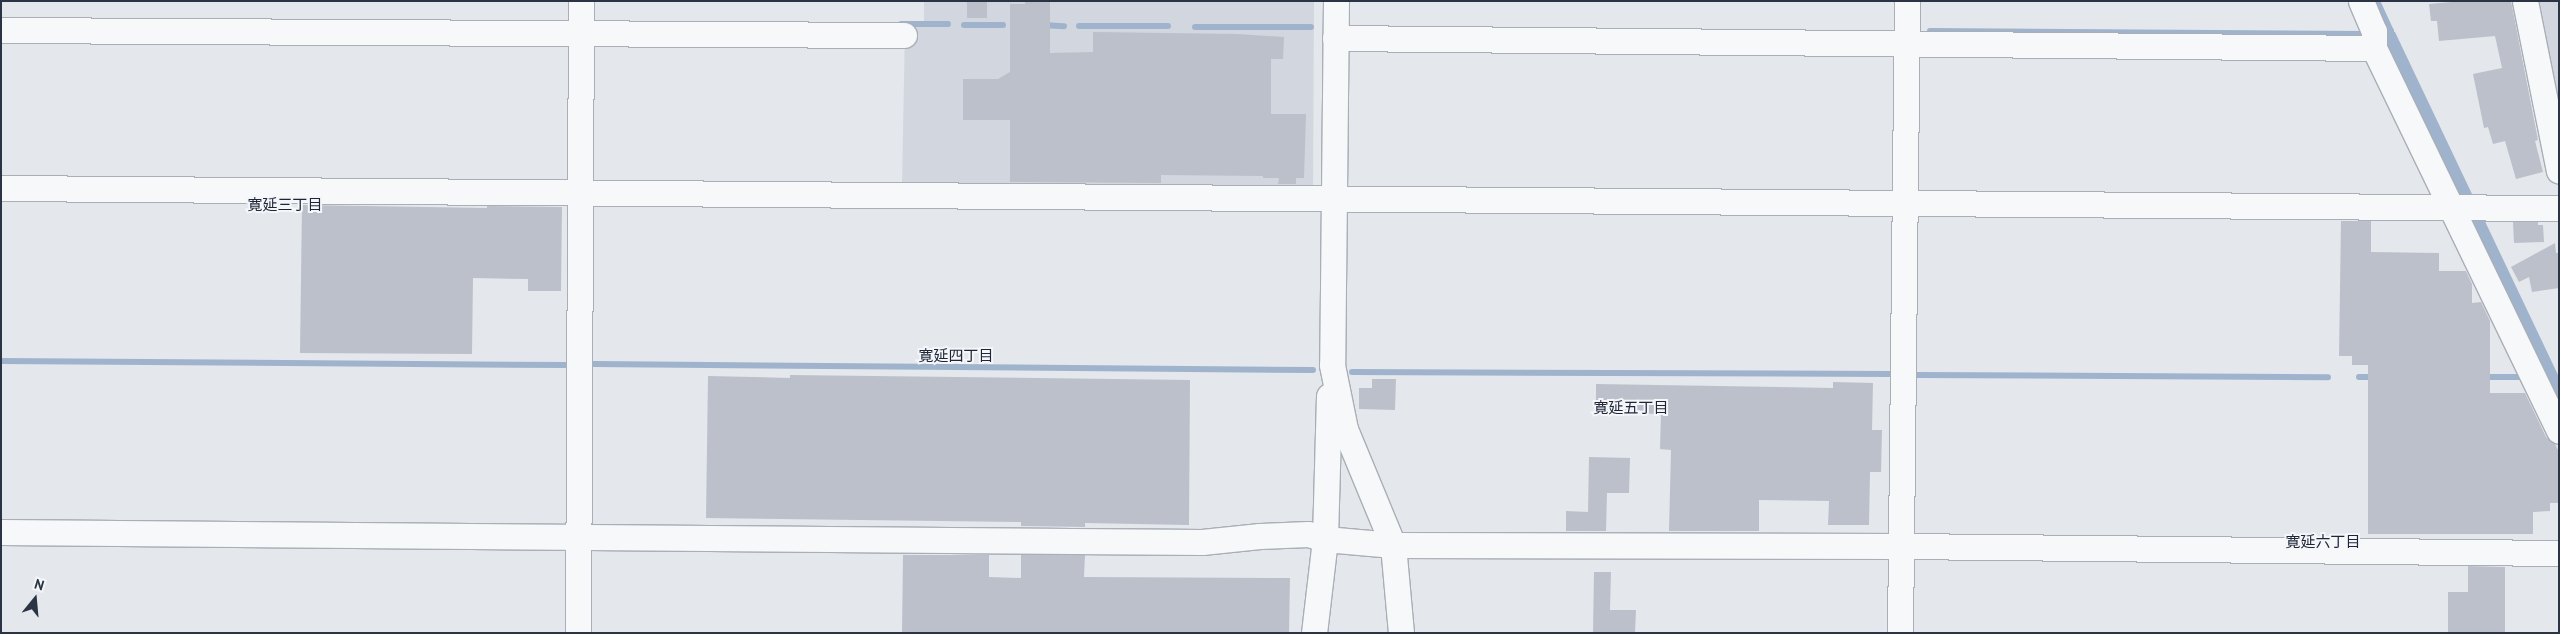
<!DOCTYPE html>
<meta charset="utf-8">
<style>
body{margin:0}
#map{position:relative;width:2560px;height:634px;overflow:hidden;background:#e4e7ec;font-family:"PT Sans","Noto Sans JP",sans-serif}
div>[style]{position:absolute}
.built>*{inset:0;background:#d2d6de}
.water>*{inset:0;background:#9fb4cc}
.stream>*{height:6px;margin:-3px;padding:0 3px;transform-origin:3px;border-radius:3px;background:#9fb4cc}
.building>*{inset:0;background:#bbc0ca}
.roads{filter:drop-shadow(1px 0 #a9aeb7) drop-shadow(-1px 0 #a9aeb7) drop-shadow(0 1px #a9aeb7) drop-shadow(0 -1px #a9aeb7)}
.minor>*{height:25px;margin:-12.5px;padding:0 12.5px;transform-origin:12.5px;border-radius:12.5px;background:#f7f8fa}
span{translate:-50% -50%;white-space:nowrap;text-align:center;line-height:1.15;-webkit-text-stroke:4px #f4f6f9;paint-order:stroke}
.neighbourhood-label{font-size:15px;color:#1d2536}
.frame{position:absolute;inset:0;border:2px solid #2b3445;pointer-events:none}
.north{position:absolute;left:10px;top:574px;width:50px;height:50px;-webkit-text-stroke:4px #f4f6f9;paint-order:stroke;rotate:17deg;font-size:14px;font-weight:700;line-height:20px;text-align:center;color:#2b3445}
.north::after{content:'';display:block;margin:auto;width:18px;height:22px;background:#2b3445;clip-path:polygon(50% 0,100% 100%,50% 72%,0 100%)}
</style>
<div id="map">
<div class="built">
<i style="clip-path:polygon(924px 1px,1314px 1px,1313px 190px,902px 186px,905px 27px,924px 27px)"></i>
<i style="clip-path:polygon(2533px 1px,2559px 1px,2559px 130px)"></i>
</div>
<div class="water">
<i style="clip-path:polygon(2389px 30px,2395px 32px,2559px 377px,2559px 411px,2381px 40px)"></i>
</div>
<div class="stream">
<i style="left:2377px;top:1px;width:33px;rotate:65deg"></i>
<i style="left:2391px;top:31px;width:8px;rotate:113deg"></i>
<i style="left:901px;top:24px;width:47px"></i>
<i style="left:964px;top:25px;width:39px"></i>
<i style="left:1042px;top:25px;width:22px;rotate:3deg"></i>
<i style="left:1079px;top:26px;width:89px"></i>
<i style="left:1195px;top:27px;width:116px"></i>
<i style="left:1930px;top:31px;width:432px;rotate:0.4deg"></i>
<i style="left:1px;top:361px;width:564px;rotate:0.41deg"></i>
<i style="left:594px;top:364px;width:719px;rotate:0.48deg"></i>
<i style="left:1352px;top:372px;width:538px;rotate:0.21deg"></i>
<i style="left:1916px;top:375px;width:412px;rotate:0.3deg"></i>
<i style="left:2359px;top:377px;width:17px"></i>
<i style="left:2483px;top:377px;width:41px"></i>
</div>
<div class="building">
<i style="clip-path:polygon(967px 1px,987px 2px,987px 18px,967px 18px)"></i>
<i style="clip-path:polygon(1025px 1px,1050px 1px,1050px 53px,1093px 52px,1093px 32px,1237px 34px,1284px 37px,1283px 59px,1271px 59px,1271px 114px,1306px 114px,1304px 178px,1296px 178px,1296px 184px,1278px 184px,1279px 178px,1263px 178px,1263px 176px,1161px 175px,1161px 183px,1010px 182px,1010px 120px,963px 120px,963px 79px,998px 79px,1010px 72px,1010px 4px,1025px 4px)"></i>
<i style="clip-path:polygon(2463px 1px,2511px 1px,2538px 140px,2535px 141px,2543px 172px,2516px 179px,2505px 141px,2493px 144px,2488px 127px,2484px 128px,2473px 74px,2502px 68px,2495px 36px,2439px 41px,2437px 21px,2431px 21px,2429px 4px)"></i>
<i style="clip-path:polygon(302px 205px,487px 208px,487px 206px,562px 207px,561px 291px,528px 291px,528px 279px,473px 278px,472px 354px,300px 353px)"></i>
<i style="clip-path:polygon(2341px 221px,2371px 221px,2371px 252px,2439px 253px,2439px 271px,2466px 271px,2472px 284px,2472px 303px,2481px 302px,2490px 321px,2490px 393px,2525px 393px,2546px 437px,2555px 444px,2559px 452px,2559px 503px,2550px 503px,2550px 511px,2533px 512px,2533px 534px,2368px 534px,2368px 365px,2352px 365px,2352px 356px,2339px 356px)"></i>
<i style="clip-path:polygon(2513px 222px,2538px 222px,2538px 225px,2543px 225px,2544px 242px,2514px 243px)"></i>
<i style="clip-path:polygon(2555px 243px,2556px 253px,2559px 253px,2559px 288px,2532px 292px,2529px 277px,2519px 282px,2511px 267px)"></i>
<i style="clip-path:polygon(790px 375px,1190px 380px,1189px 525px,1085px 523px,1085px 527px,1021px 526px,1021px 522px,706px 518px,708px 376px,790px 378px)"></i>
<i style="clip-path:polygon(1372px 379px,1396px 379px,1395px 410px,1359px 409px,1359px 388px,1372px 388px)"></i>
<i style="clip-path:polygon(1833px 382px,1873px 383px,1872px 430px,1882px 430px,1881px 472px,1870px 472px,1869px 525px,1828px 525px,1829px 501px,1759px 500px,1759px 531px,1669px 531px,1671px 450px,1660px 449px,1661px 414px,1596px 412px,1596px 384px,1833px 388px)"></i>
<i style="clip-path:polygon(1589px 457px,1630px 458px,1629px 493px,1607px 493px,1606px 531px,1566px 531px,1566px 511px,1588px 512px)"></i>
<i style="clip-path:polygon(903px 555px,989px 555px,989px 577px,1021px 578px,1021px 555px,1085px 555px,1084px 577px,1290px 578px,1289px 633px,902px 633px)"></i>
<i style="clip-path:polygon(2468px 566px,2505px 567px,2505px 633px,2448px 633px,2448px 592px,2468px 592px)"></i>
<i style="clip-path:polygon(1594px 572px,1611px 572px,1610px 610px,1636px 610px,1635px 633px,1593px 633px)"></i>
</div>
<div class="roads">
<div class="minor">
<i style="left:1336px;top:1px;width:364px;rotate:90.6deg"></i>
<i style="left:1332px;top:365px;width:65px;rotate:78.5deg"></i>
<i style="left:1345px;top:429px;width:126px;rotate:67.5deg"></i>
<i style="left:1393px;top:545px;width:88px;rotate:84.8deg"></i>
<i style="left:2361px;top:1px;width:33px;rotate:67deg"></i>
<i style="left:2374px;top:31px;width:17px;rotate:90deg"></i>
<i style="left:2374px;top:48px;width:425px;rotate:64.2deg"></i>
<i style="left:2525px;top:1px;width:173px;rotate:78.7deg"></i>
<i style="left:1px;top:30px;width:903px;rotate:0.32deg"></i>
<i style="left:1335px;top:38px;width:1039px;rotate:0.55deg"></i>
<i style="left:1px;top:188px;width:2558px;rotate:0.45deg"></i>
<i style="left:1px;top:532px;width:1201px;rotate:0.48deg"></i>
<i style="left:1202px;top:542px;width:58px;rotate:-5.9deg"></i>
<i style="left:1260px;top:536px;width:48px;rotate:-2.4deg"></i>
<i style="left:1308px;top:534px;width:18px;rotate:16deg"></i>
<i style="left:1325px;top:539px;width:68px;rotate:5deg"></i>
<i style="left:1393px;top:545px;width:508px;rotate:0.11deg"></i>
<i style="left:1901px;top:546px;width:658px;rotate:0.61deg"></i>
<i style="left:578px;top:633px;width:632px;rotate:-89.73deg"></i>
<i style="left:1314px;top:633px;width:95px;rotate:-83.3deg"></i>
<i style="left:1325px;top:539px;width:143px;rotate:-88.4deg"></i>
<i style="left:1900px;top:633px;width:632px;rotate:-89.37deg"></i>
</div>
</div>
<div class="neighbourhood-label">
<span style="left:285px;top:205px">寛延三丁目</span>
<span style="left:956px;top:356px">寛延四丁目</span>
<span style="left:1631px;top:408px">寛延五丁目</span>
<span style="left:2323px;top:542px">寛延六丁目</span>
</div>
<div class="frame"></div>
<div class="north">N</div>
</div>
